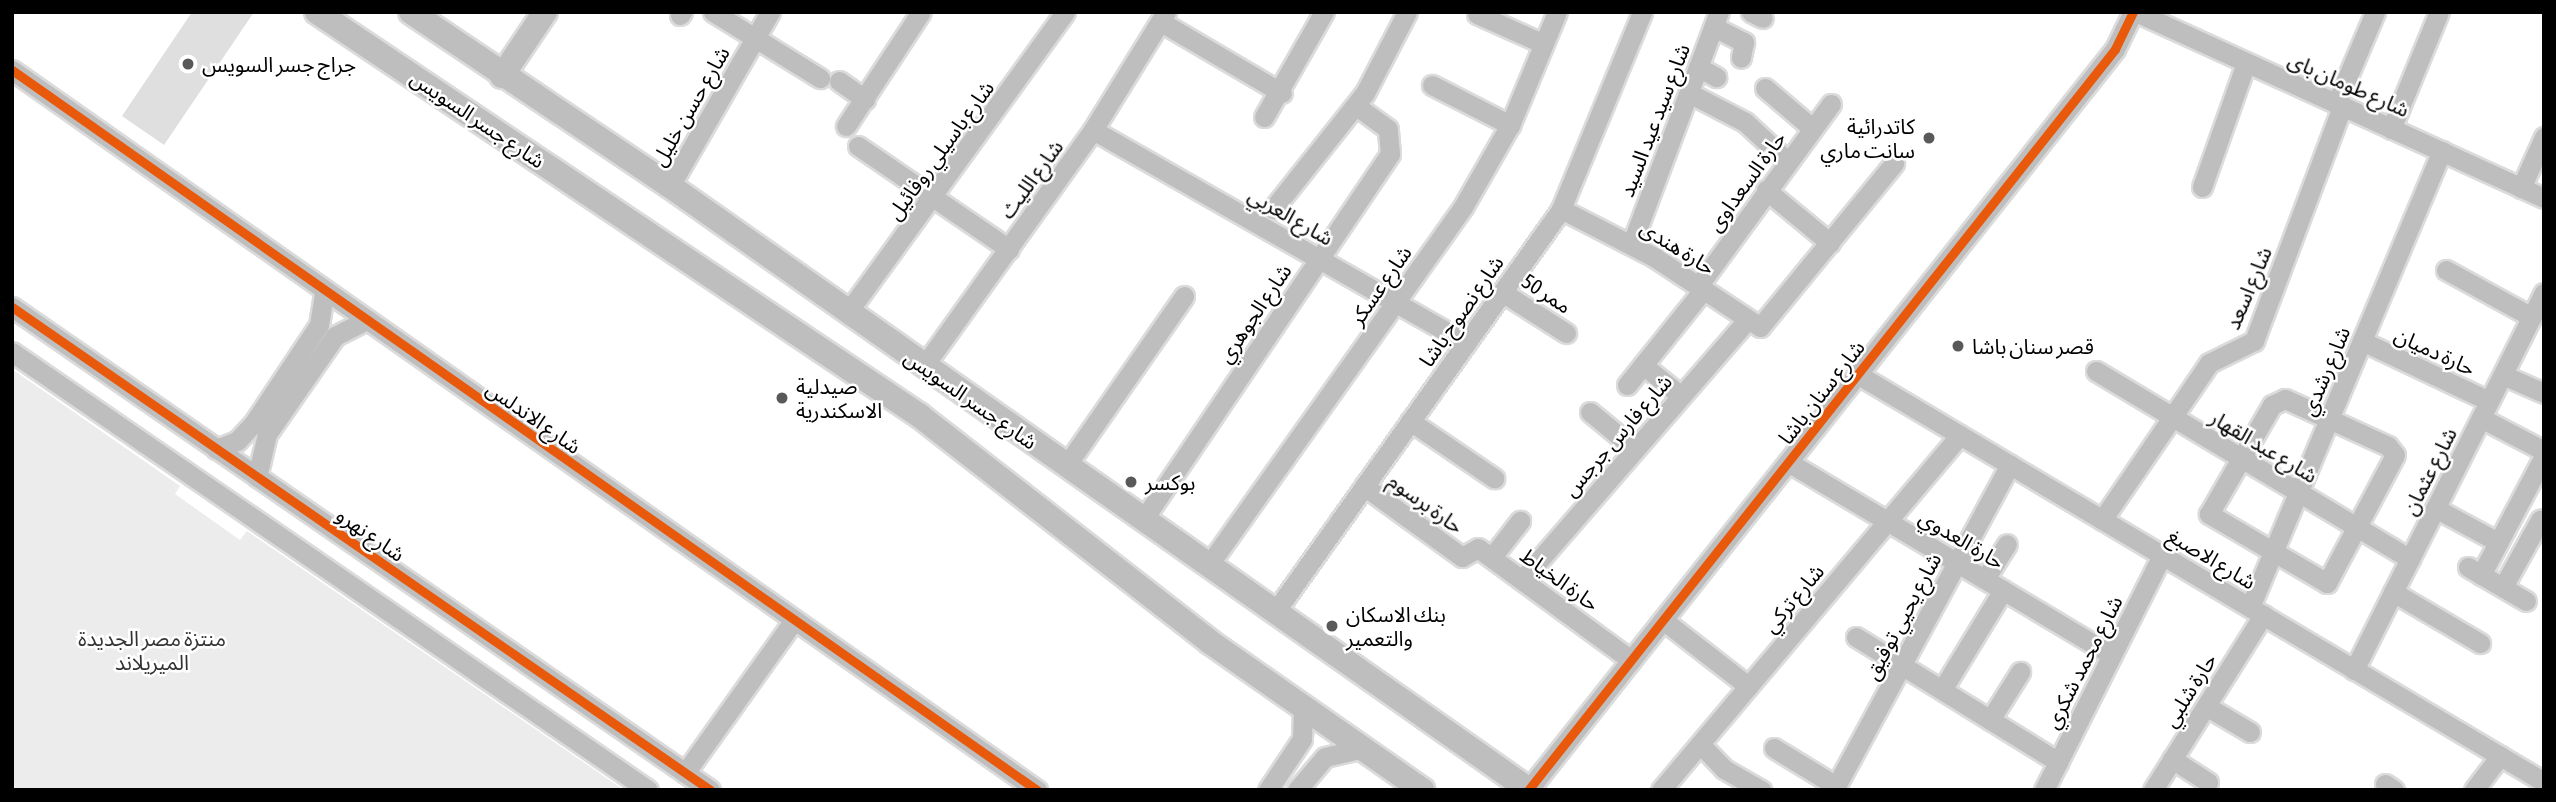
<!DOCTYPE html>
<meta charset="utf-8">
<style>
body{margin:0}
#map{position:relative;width:2556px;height:802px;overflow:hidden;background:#fff;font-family:"Asap Condensed","Noto Sans Arabic",sans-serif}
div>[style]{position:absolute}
.green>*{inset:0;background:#ececec}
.building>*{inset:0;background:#dfdfdf}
.roads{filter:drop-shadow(2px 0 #dbdbdb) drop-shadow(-2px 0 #dbdbdb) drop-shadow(0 2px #dbdbdb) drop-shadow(0 -2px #dbdbdb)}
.minor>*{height:19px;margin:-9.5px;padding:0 9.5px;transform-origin:9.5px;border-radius:9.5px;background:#bebebe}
.major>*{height:24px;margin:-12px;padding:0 12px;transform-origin:12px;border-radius:12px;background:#bebebe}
.cycleway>*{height:9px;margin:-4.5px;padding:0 4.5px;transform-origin:4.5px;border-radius:4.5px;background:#e8590c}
.dots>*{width:19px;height:19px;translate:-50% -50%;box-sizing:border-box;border:4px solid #fff;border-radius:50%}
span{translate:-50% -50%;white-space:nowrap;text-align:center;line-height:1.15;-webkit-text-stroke:5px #fff;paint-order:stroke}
.poi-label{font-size:21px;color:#000}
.left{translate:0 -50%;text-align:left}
.right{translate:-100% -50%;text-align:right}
.street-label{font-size:21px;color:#000}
.park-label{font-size:21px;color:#333}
.frame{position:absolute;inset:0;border:14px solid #000;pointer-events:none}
</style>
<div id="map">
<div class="green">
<i style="clip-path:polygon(12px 369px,180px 486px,175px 494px,240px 540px,247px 531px,624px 790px,12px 790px)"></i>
</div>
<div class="building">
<i style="clip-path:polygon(192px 12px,254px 12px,164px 145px,122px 116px)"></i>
</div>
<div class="roads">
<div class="minor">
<i style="left:713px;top:12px;width:126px;rotate:31.7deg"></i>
<i style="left:1751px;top:12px;width:13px;rotate:27deg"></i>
<i style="left:2136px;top:12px;width:448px;rotate:24.5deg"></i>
<i style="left:1477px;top:14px;width:73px;rotate:24.1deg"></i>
<i style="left:680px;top:15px;width:4px;rotate:-56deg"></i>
<i style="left:1161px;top:22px;width:140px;rotate:30.4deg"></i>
<i style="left:1714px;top:27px;width:34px;rotate:27deg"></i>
<i style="left:1744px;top:42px;width:16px;rotate:101deg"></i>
<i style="left:1698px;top:67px;width:21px;rotate:29deg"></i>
<i style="left:12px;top:70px;width:1253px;rotate:35.09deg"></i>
<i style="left:839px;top:81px;width:32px;rotate:35deg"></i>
<i style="left:1432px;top:85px;width:88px;rotate:27.1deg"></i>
<i style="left:1765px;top:88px;width:62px;rotate:40.4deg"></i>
<i style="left:1689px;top:93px;width:63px;rotate:27.4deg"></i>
<i style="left:1745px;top:122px;width:57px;rotate:42.9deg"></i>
<i style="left:2336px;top:104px;width:100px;rotate:-67deg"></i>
<i style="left:1264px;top:117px;width:121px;rotate:-60.3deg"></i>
<i style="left:846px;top:126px;width:136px;rotate:-56.7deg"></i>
<i style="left:2391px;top:129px;width:126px;rotate:-67.7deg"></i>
<i style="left:1093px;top:130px;width:430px;rotate:29.7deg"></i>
<i style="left:858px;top:146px;width:183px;rotate:34.3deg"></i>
<i style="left:670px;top:186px;width:201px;rotate:-60.1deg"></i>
<i style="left:2202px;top:187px;width:132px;rotate:-70.5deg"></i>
<i style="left:2521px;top:188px;width:56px;rotate:-65.7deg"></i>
<i style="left:1766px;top:190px;width:83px;rotate:39.6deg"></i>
<i style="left:1273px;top:209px;width:148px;rotate:-51.6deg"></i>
<i style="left:1365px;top:93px;width:91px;rotate:-62.6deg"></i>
<i style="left:1561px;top:209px;width:105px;rotate:27.3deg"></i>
<i style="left:1654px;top:257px;width:127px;rotate:33.4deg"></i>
<i style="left:1760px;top:327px;width:212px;rotate:-50.7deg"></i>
<i style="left:1632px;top:243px;width:247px;rotate:-69.4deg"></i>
<i style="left:2446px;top:270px;width:98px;rotate:28.7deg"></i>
<i style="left:1699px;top:285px;width:224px;rotate:-53.9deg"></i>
<i style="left:1502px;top:292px;width:76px;rotate:32.6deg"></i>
<i style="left:12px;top:307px;width:849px;rotate:34.68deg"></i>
<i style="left:848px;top:312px;width:370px;rotate:-54.1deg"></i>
<i style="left:2362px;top:341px;width:140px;rotate:25.3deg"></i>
<i style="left:12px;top:352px;width:772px;rotate:34.55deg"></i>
<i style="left:1643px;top:365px;width:49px;rotate:39.2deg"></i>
<i style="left:924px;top:366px;width:290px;rotate:-54.4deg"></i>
<i style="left:1093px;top:130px;width:139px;rotate:-58.3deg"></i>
<i style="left:2096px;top:371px;width:366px;rotate:30.9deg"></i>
<i style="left:1857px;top:374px;width:799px;rotate:30.71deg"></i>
<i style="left:2503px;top:375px;width:45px;rotate:23.7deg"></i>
<i style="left:1627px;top:385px;width:123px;rotate:-51.3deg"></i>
<i style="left:2285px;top:399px;width:113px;rotate:24.5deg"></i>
<i style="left:2388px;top:446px;width:11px;rotate:52deg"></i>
<i style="left:2395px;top:455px;width:145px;rotate:118deg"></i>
<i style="left:2327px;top:583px;width:137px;rotate:-149.7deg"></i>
<i style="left:2209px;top:514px;width:126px;rotate:-60deg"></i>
<i style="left:2272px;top:405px;width:14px;rotate:-25deg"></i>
<i style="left:1590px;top:412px;width:58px;rotate:39.4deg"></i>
<i style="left:2481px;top:418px;width:71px;rotate:27.6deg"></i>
<i style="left:1410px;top:421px;width:102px;rotate:34.2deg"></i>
<i style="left:216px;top:449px;width:22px;rotate:-21deg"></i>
<i style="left:237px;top:441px;width:23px;rotate:-47deg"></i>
<i style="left:253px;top:424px;width:119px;rotate:-56.3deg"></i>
<i style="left:319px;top:325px;width:33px;rotate:-81deg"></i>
<i style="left:1788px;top:462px;width:377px;rotate:30.8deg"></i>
<i style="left:1066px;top:466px;width:207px;rotate:-55.2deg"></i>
<i style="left:257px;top:477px;width:44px;rotate:-76.9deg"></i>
<i style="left:267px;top:434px;width:119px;rotate:-55.2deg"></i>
<i style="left:335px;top:336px;width:33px;rotate:-27deg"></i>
<i style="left:1364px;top:486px;width:121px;rotate:35.9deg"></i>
<i style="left:1462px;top:557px;width:18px;rotate:-29deg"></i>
<i style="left:1478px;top:548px;width:190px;rotate:36.2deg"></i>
<i style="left:2435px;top:508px;width:72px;rotate:28.4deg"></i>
<i style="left:1143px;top:520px;width:442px;rotate:-56deg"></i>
<i style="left:1390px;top:154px;width:25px;rotate:-95deg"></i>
<i style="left:1388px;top:129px;width:39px;rotate:-144deg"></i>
<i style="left:2102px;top:520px;width:190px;rotate:-55.7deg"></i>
<i style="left:2209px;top:363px;width:50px;rotate:-26.1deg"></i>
<i style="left:2254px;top:341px;width:250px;rotate:-69.4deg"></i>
<i style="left:1492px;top:557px;width:46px;rotate:-52.1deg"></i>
<i style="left:1208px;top:566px;width:440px;rotate:-54.6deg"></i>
<i style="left:1463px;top:207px;width:95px;rotate:-60.2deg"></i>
<i style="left:1510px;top:125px;width:122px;rotate:-67.4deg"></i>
<i style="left:2468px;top:567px;width:67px;rotate:30.4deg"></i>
<i style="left:2481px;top:575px;width:135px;rotate:-62.1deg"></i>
<i style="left:1985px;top:579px;width:41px;rotate:-57.8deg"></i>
<i style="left:1522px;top:580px;width:342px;rotate:-49.1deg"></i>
<i style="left:2503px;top:587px;width:77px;rotate:-61.1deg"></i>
<i style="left:2393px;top:592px;width:101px;rotate:30.4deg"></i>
<i style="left:2250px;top:607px;width:495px;rotate:-67.2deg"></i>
<i style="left:1275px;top:612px;width:494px;rotate:-54.6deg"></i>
<i style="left:1561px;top:209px;width:213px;rotate:-67.6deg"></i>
<i style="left:1663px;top:620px;width:108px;rotate:37.8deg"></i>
<i style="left:1856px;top:637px;width:238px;rotate:31.7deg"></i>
<i style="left:2354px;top:670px;width:422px;rotate:-63.3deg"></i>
<i style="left:1942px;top:690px;width:117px;rotate:-58.6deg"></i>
<i style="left:2206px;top:706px;width:51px;rotate:30.6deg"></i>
<i style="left:1990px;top:720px;width:57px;rotate:-58deg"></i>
<i style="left:1700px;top:744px;width:35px;rotate:46deg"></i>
<i style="left:1724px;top:769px;width:43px;rotate:29.6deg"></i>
<i style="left:1774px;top:748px;width:73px;rotate:31.5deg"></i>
<i style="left:2172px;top:759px;width:43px;rotate:32.6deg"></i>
<i style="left:685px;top:773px;width:188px;rotate:-54.5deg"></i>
<i style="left:2385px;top:784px;width:11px;rotate:34deg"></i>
<i style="left:1529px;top:789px;width:944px;rotate:-51.62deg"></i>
<i style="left:2115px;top:49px;width:41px;rotate:-64.1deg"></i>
<i style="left:1268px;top:790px;width:61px;rotate:-56.3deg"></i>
<i style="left:1302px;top:739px;width:32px;rotate:-88deg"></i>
<i style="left:1297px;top:790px;width:43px;rotate:-49.7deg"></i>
<i style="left:1325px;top:757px;width:39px;rotate:-13deg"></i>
<i style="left:1661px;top:790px;width:464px;rotate:-49.9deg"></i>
<i style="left:1834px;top:790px;width:370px;rotate:-61.6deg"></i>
<i style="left:2044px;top:790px;width:263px;rotate:-63.3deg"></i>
<i style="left:2153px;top:790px;width:207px;rotate:-57.8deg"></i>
<i style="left:2474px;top:790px;width:43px;rotate:-52.6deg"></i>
</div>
<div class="major">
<i style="left:317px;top:12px;width:726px;rotate:33.82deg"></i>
<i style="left:920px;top:416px;width:368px;rotate:37.9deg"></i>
<i style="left:1210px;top:642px;width:259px;rotate:34.9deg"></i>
<i style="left:411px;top:12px;width:312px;rotate:33.9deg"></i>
<i style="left:670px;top:186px;width:1050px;rotate:35.11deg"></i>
<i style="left:502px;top:76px;width:77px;rotate:-56.1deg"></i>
</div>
</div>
<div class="cycleway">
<i style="left:12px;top:70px;width:1253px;rotate:35.09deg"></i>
<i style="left:12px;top:307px;width:849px;rotate:34.68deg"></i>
<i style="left:1529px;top:789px;width:944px;rotate:-51.62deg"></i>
<i style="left:2115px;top:49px;width:41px;rotate:-64.1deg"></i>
</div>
<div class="dots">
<i style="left:188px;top:64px;background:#595959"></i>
<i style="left:1929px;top:138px;background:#595959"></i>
<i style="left:1958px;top:346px;background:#595959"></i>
<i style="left:782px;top:398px;background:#595959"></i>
<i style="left:1131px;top:482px;background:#595959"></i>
<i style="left:1332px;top:626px;background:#595959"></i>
</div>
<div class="poi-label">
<span class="left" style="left:202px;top:64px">جراج جسر السويس</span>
<span class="right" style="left:1915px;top:138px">كاتدرائية<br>سانت ماري</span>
<span class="left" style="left:1972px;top:346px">قصر سنان باشا</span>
<span class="left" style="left:796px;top:398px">صيدلية<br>الاسكندرية</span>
<span class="left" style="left:1145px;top:482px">بوكسر</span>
<span class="left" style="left:1346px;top:626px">بنك الاسكان<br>والتعمير</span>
</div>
<div class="street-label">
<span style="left:2349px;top:84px;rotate:24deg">شارع طومان باى</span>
<span style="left:690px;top:106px;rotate:-60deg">شارع حسن خليل</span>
<span style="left:478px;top:119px;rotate:34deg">شارع جسر السويس</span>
<span style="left:1654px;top:120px;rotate:-69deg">شارع سيد عيد السيد</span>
<span style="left:940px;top:150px;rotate:-54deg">شارع باسيلي روفائيل</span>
<span style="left:1031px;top:179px;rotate:-54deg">شارع الليث</span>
<span style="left:1746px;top:181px;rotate:-54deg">حارة السعداوى</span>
<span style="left:1291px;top:216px;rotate:30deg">شارع العربي</span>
<span style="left:1678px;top:247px;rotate:32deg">حارة هندى</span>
<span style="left:1380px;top:285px;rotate:-55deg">شارع عسكر</span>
<span style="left:2248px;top:288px;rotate:-67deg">شارع اسعد</span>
<span style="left:1547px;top:293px;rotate:33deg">ممر 50</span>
<span style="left:1461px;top:311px;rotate:-55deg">شارع نصوح باشا</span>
<span style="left:1254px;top:313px;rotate:-56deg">شارع الجوهري</span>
<span style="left:2435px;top:351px;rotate:25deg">حارة دميان</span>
<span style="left:2325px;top:371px;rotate:-67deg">شارع رشدي</span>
<span style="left:1821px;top:392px;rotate:-52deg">شارع سنان باشا</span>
<span style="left:971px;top:399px;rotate:35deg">شارع جسر السويس</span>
<span style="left:534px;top:417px;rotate:35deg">شارع الاندلس</span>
<span style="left:1617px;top:435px;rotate:-49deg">شارع فارس جرجس</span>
<span style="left:2264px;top:446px;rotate:31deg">شارع عبد القهار</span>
<span style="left:2429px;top:471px;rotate:-63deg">شارع عثمان</span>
<span style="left:1426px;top:503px;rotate:36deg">حارة برسوم</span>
<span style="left:371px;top:534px;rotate:35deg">شارع نهرو</span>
<span style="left:1962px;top:539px;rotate:31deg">حارة العدوي</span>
<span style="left:2212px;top:558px;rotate:31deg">شارع الاصبغ</span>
<span style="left:1560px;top:579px;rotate:36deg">حارة الخياط</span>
<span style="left:1793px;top:598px;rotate:-50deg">شارع تركي</span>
<span style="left:1902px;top:616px;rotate:-62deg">شارع يحيي توفيق</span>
<span style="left:2083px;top:662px;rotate:-63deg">شارع محمد شكري</span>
<span style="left:2189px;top:690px;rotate:-58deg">حارة شلبي</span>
</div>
<div class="park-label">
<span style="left:152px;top:650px">منتزة مصر الجديدة<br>الميريلاند</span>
</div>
<div class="frame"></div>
</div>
